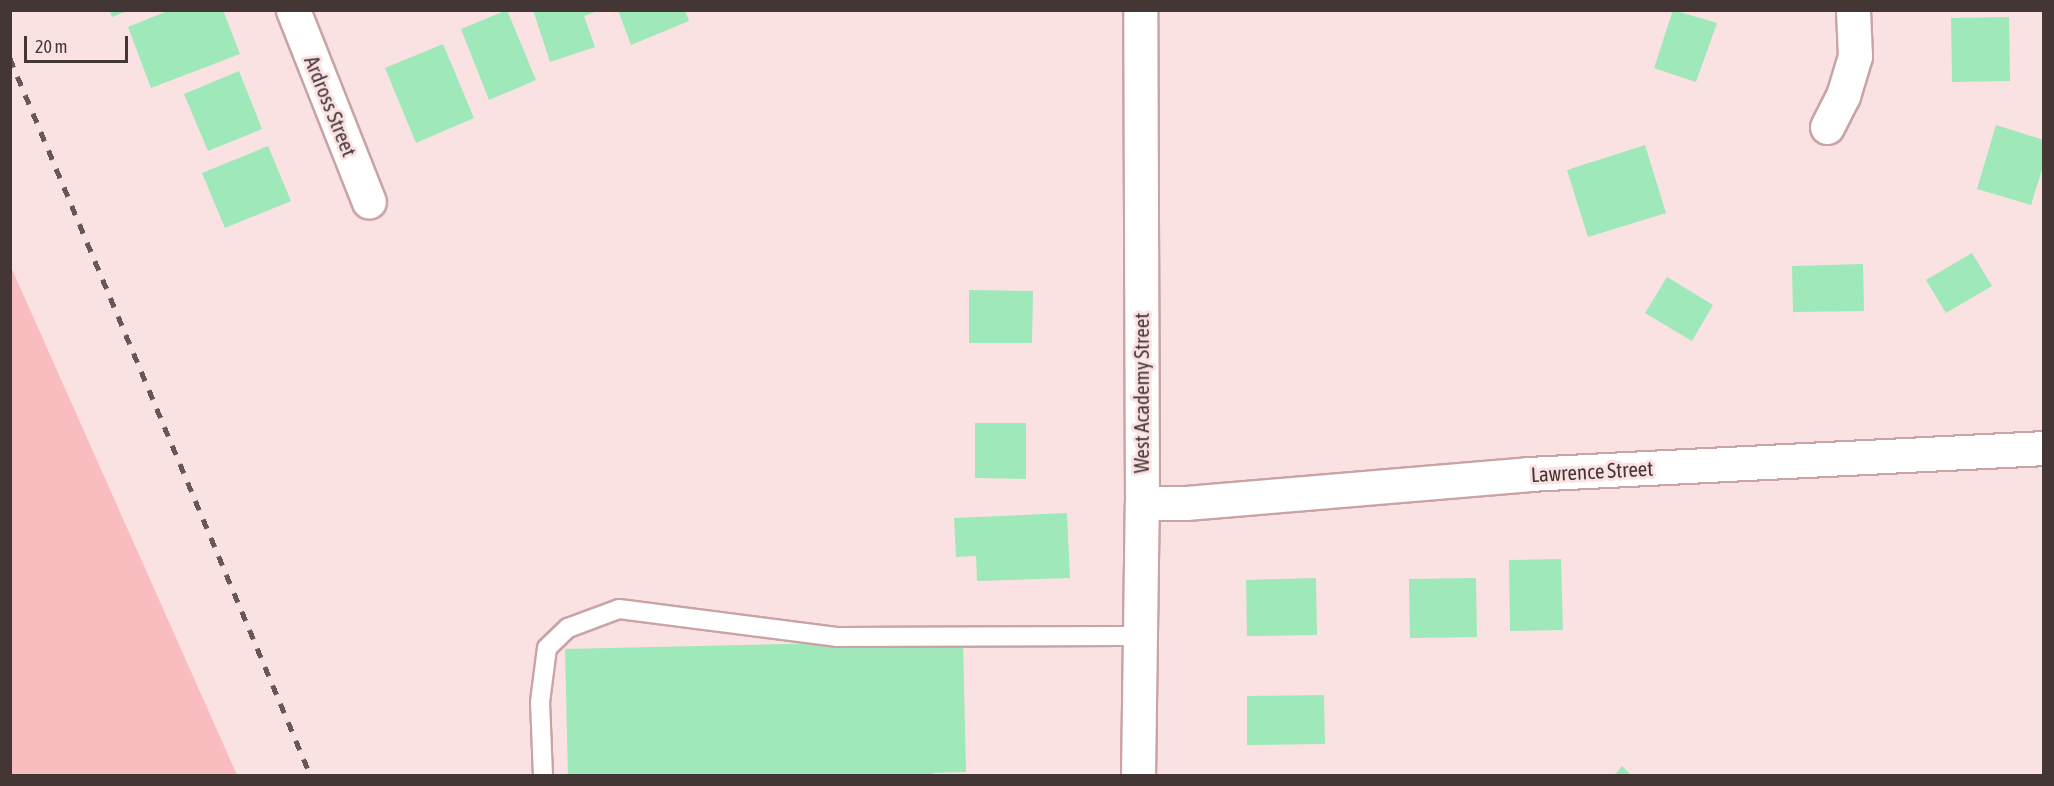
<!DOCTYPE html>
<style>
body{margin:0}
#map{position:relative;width:2054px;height:786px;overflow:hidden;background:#fae2e2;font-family:"Asap Condensed",sans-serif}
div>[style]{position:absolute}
.green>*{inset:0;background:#f9bcbf}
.building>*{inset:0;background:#9fe8b9}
.roads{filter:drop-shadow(2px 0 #c9a4a5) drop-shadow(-2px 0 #c9a4a5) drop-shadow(0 2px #c9a4a5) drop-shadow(0 -2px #c9a4a5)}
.service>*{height:18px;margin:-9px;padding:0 9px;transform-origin:9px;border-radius:9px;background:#fff}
.minor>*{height:33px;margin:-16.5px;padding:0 16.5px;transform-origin:16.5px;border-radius:16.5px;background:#fff}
.secondary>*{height:33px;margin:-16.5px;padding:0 16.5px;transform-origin:16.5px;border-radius:16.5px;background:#fff}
.rail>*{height:4.5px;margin-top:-2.25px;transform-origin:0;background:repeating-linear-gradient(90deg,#685757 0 10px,transparent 0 20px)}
span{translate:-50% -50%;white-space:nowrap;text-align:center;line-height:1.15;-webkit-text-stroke:6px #fae2e2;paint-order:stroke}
.street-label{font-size:21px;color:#453636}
.frame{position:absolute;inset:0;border:12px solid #453636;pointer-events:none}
.scale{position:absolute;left:24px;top:36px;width:104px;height:27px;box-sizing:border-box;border:3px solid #453636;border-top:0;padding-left:8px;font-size:18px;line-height:21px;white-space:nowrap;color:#453636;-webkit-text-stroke:4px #fae2e2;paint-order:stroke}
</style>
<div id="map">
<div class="green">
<i style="clip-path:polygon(10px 267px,11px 267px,237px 775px,11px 775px)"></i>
</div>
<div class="building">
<i style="clip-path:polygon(109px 10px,127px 10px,127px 11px,112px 17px)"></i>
<i style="clip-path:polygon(170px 10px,223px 10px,240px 54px,151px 88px,128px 27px)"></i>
<i style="clip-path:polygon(507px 10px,536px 80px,489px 100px,461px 29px)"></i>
<i style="clip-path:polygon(533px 10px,600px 10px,584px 16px,595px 47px,550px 62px)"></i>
<i style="clip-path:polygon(618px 10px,685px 10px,689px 21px,631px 45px)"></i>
<i style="clip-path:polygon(1673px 10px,1717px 23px,1696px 82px,1654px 68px)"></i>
<i style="clip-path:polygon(2009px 17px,2010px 81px,1952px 82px,1951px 18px)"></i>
<i style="clip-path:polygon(443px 44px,474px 118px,416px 143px,385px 68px)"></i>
<i style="clip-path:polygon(239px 71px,262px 129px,208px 151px,184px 94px)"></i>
<i style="clip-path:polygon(1996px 125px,2044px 140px,2044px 163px,2031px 205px,1977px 189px)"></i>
<i style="clip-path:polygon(1645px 145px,1666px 213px,1588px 237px,1567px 170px)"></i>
<i style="clip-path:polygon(268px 146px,291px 201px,225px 228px,202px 173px)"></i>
<i style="clip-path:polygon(1972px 253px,1992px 286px,1946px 313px,1926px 280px)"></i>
<i style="clip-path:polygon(1863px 264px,1864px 311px,1793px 312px,1792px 266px)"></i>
<i style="clip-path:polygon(1667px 277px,1713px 305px,1692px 341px,1645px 313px)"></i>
<i style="clip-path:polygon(969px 290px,1033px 291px,1032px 343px,969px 343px)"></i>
<i style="clip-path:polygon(975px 423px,1026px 423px,1026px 479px,975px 478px)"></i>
<i style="clip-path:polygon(1067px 513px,1070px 578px,977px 581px,976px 556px,956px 557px,954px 518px)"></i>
<i style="clip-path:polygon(1561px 559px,1563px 630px,1510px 631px,1509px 560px)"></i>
<i style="clip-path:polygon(1316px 578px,1317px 635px,1247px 636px,1246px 580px)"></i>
<i style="clip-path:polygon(1476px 578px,1477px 637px,1410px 638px,1409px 579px)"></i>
<i style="clip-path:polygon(963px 640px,966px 772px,933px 773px,933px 776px,568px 776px,565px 649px)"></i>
<i style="clip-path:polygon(1324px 695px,1325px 744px,1247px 745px,1247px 696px)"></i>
<i style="clip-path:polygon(1622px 766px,1632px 776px,1614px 776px)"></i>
</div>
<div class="roads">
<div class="service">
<i style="left:543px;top:776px;width:74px;rotate:-92.3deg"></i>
<i style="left:540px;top:702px;width:54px;rotate:-82.6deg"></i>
<i style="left:547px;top:648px;width:29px;rotate:-44deg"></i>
<i style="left:568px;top:628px;width:54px;rotate:-20.4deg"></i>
<i style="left:619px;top:609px;width:221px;rotate:7.3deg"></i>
<i style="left:838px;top:637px;width:301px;rotate:-0.2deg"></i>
</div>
<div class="minor">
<i style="left:293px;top:10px;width:206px;rotate:68.4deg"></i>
<i style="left:1827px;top:127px;width:35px;rotate:-63deg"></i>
<i style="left:1843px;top:96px;width:42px;rotate:-73.3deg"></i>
<i style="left:1855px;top:56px;width:46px;rotate:-92.5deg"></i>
<i style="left:1142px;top:503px;width:44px"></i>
<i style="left:1186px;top:503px;width:343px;rotate:-4.8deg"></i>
<i style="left:1528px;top:474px;width:517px;rotate:-2.88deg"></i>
</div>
<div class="secondary">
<i style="left:1138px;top:776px;width:273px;rotate:-89.2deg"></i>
<i style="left:1142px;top:503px;width:493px;rotate:-90.2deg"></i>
</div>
</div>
<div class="rail">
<i style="left:10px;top:58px;width:779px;rotate:67.26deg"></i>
</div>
<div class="street-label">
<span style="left:331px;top:106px;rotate:68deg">Ardross Street</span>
<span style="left:1141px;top:393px;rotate:-90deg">West Academy Street</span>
<span style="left:1592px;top:471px;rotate:-3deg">Lawrence Street</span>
</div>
<div class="frame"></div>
<div class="scale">20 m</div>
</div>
